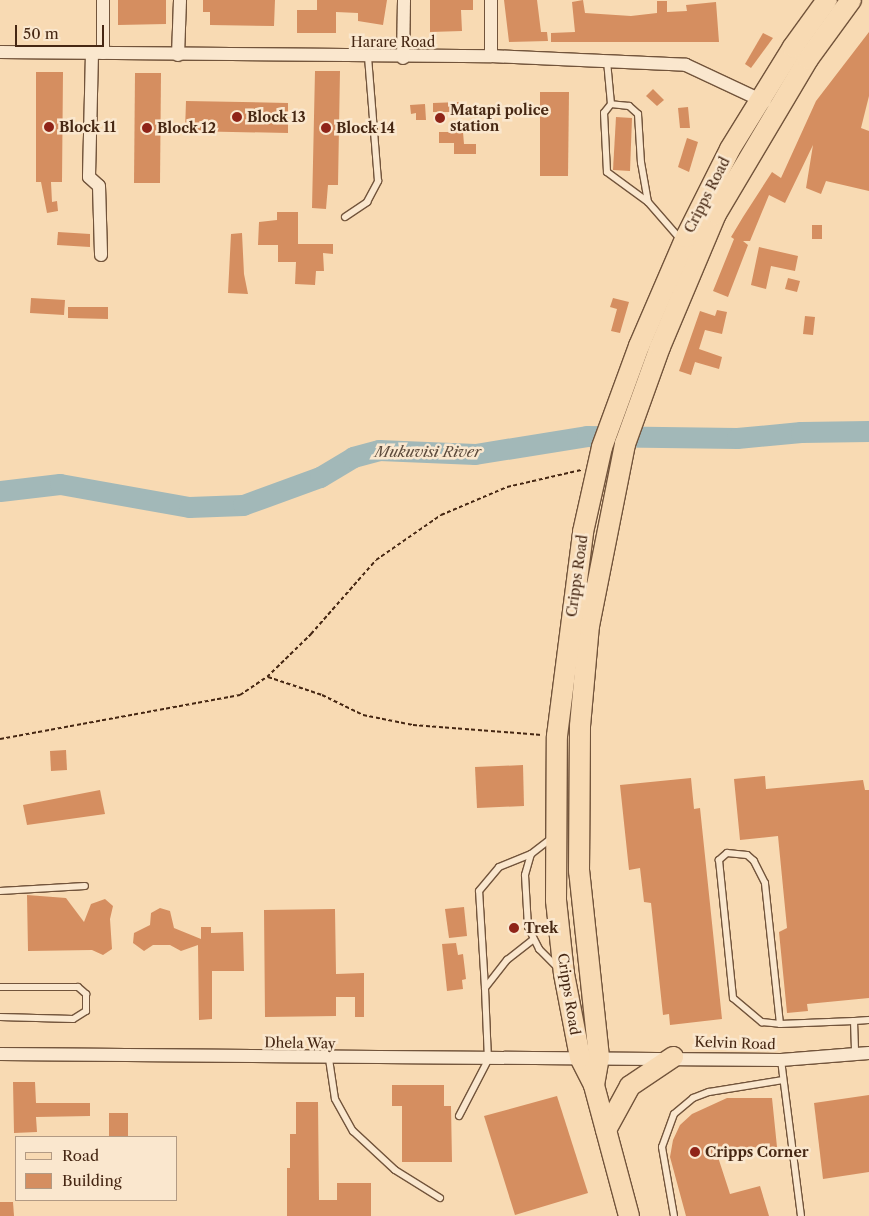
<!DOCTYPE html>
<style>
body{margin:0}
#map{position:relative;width:869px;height:1216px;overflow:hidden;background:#f8dab3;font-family:"Libre Caslon Text",serif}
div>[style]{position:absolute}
.river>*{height:21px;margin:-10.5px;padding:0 10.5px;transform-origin:10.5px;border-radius:10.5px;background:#a2b8b8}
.building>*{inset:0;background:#d58e60}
.path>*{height:2px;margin-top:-1px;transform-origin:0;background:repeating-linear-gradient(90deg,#462713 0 4px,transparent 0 6.5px)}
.roads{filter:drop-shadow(1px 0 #72543b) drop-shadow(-1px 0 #72543b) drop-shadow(0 1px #72543b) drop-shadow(0 -1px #72543b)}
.lane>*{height:6px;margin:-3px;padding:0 3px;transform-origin:3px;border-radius:3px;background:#fae7ce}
.street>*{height:12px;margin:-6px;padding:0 6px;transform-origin:6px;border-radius:6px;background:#fae7ce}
.primary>*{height:20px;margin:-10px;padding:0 10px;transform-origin:10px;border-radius:10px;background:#f8dab3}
.dots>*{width:14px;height:14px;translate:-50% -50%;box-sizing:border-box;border:2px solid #fae7ce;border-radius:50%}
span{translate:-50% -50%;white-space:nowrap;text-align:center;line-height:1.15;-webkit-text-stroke:5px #fae7ce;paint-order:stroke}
.street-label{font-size:14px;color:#462713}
.poi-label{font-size:14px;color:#462713;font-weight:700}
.left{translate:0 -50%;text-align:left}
.water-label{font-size:15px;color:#5d4b3c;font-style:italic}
.legend{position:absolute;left:15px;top:1136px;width:162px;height:65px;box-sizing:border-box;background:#fae7ce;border:1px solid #b29a83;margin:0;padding:6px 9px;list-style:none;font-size:15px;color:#462713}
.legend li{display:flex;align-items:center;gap:10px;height:25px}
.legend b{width:25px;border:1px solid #b29a83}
.scale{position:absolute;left:15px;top:25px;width:89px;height:22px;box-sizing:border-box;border:2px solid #462713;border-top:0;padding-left:6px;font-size:15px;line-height:18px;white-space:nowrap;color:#462713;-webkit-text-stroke:4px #fae7ce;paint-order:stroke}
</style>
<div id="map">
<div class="river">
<i style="left:0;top:491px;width:60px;rotate:-6.7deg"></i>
<i style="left:60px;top:484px;width:131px;rotate:10.1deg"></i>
<i style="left:189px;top:507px;width:54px;rotate:-2.1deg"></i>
<i style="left:243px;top:505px;width:82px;rotate:-20deg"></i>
<i style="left:320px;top:477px;width:39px;rotate:-31deg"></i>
<i style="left:353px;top:457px;width:27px;rotate:-15deg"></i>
<i style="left:379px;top:450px;width:96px;rotate:2.4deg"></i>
<i style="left:475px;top:454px;width:113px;rotate:-9.1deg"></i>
<i style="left:587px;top:436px;width:150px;rotate:0.8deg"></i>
<i style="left:737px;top:438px;width:64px;rotate:-5.4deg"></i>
<i style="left:801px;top:432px;width:68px;rotate:-0.8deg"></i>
</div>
<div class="building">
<i style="clip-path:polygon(118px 0,166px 0,166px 24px,118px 25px)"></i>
<i style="clip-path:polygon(203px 0,275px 0,274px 26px,210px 25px,210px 12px,203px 12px)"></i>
<i style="clip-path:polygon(317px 0,387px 0,383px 25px,358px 21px,358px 13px,336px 12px,336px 33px,297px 33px,297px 10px,317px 10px)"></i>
<i style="clip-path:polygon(430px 0,473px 0,473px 10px,461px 10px,462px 31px,430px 32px)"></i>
<i style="clip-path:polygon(504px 0,537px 0,541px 32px,547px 32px,548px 41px,509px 42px)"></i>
<i style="clip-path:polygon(583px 0,585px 13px,631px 16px,657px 13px,657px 1px,667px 1px,667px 12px,687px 11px,686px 5px,716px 2px,719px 42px,551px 42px,551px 33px,575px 32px,572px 2px)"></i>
<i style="clip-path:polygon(869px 32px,869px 96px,861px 128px,869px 131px,869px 191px,826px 181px,821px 194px,806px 188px,813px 145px,785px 203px,769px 195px,750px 241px,743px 241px,748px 245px,728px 297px,713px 291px,734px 239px,731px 237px,743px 217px,772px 172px,781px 178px,816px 101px)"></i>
<i style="clip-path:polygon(763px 33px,773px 38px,751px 68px,745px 64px)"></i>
<i style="clip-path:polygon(315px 71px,340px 71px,338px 185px,328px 185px,326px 209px,312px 208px)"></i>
<i style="clip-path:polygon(36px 72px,63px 72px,62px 182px,51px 182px,52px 202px,57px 201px,58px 211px,47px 213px,41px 182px,36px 182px)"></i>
<i style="clip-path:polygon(135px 73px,161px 73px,160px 183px,134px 183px)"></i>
<i style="clip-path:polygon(653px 89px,664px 100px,657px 106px,646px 96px)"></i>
<i style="clip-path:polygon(540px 92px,569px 92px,568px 176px,540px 176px)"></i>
<i style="clip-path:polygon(186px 101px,288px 103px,288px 133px,185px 131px)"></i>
<i style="clip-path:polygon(460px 102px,460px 112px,433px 112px,433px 103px)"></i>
<i style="clip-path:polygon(425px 104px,426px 120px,416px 120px,416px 113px,411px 114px,410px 105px)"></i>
<i style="clip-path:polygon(688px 107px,690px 128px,680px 128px,678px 108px)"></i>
<i style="clip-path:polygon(616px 117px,632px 118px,630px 171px,613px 170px)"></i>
<i style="clip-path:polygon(439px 132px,463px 132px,464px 144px,476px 144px,476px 154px,454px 154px,454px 143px,439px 143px)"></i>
<i style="clip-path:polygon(687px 138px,698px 142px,689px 172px,678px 167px)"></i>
<i style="clip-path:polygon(277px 212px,298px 212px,298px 244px,333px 244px,333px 254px,323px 253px,324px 271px,316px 271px,315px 285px,295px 284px,296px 262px,278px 262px,278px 245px,258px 245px,259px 222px,277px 220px)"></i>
<i style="clip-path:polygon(812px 225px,822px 225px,822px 239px,812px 239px)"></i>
<i style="clip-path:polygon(58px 232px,90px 234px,90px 247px,57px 245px)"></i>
<i style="clip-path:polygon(242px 233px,244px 274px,248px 294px,228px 293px,231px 234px)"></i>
<i style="clip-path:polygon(759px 247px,798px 256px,795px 271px,771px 266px,766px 289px,751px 285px)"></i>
<i style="clip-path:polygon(788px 278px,800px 281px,797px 292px,785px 289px)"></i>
<i style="clip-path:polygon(31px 298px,65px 300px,64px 315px,30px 313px)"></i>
<i style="clip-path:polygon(613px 298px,629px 302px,620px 333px,611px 331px,617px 309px,610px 307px)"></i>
<i style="clip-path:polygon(68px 307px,108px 307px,108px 319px,68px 318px)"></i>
<i style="clip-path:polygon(717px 310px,727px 312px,722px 334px,705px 330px,699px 349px,722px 357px,719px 369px,695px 362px,691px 375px,679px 371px,700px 311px,715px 316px)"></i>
<i style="clip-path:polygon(805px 316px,815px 317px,813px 335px,803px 334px)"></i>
<i style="clip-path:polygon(66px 750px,67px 770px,51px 771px,50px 751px)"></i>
<i style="clip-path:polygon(523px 765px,524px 806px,477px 808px,475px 767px)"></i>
<i style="clip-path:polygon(765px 776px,766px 789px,863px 780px,865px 790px,869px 790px,869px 998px,807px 1004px,808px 1011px,787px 1013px,779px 932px,787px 928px,778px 836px,740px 840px,734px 779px)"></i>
<i style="clip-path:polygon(691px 778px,694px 809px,700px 808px,722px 1019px,670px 1025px,669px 1014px,663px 1015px,651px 903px,644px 902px,640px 868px,629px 870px,620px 785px)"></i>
<i style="clip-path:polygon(100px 790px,105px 814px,27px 825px,23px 805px)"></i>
<i style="clip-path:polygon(27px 895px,66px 898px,84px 922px,91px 904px,105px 899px,113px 906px,110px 919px,112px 949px,103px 955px,92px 950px,28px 951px)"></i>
<i style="clip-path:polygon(464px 907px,467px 936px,449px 938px,445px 909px)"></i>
<i style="clip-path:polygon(160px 908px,170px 911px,174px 928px,201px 939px,201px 927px,211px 927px,211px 933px,243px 932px,244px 971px,212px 971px,212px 1019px,199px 1020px,198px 945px,181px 951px,170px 945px,153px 945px,144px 951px,133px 943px,134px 933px,150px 925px,151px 913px)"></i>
<i style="clip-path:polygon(335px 909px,336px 974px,364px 973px,364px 1017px,355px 1017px,355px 997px,336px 997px,336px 1016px,265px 1017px,264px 910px)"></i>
<i style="clip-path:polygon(456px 943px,458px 955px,463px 954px,466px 979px,462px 980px,463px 989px,447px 991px,442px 944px)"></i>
<i style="clip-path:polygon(13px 1082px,35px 1082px,36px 1103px,90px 1103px,90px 1116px,36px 1117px,37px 1132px,14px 1133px)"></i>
<i style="clip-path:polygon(392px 1085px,444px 1085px,444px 1106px,451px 1106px,452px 1162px,402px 1162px,402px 1106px,392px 1106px)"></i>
<i style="clip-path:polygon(869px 1095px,869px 1172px,823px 1179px,814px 1103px)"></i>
<i style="clip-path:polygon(557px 1096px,588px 1193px,515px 1215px,484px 1116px)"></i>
<i style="clip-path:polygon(727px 1098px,772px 1098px,777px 1147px,726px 1148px,717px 1154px,730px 1194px,760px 1186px,769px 1216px,686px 1216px,670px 1157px,673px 1140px,680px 1125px,692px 1114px)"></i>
<i style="clip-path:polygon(296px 1102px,318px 1102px,319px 1200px,337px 1200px,337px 1183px,371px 1183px,371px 1216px,287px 1216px,287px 1168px,290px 1168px,290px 1134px,296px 1134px)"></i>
<i style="clip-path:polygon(109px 1113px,128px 1113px,128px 1137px,109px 1137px)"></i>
<i style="clip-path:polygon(0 1202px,13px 1202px,14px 1216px,0 1216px)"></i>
</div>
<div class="path">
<i style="left:268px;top:677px;width:57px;rotate:18.4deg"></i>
<i style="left:322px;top:695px;width:46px;rotate:26deg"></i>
<i style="left:363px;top:715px;width:51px;rotate:11.3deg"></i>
<i style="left:413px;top:725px;width:129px;rotate:4.4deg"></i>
<i style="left:0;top:739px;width:244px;rotate:-10.4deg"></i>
<i style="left:240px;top:695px;width:32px;rotate:-34deg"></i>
<i style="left:267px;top:677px;width:62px;rotate:-44.3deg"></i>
<i style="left:311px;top:634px;width:98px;rotate:-48.7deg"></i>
<i style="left:376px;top:560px;width:79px;rotate:-34.7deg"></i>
<i style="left:441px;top:515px;width:72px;rotate:-23deg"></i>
<i style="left:507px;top:487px;width:76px;rotate:-12.9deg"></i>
</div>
<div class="roads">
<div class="lane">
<i style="left:607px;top:61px;width:43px;rotate:84.7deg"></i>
<i style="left:648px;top:202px;width:40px;rotate:-100deg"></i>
<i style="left:641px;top:163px;width:49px;rotate:-93.5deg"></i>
<i style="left:638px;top:114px;width:12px;rotate:-138deg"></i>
<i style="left:629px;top:106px;width:18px;rotate:-174deg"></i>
<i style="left:611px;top:104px;width:11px;rotate:128deg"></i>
<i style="left:604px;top:113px;width:59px;rotate:87.1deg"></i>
<i style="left:607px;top:172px;width:51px;rotate:36.2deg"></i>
<i style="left:648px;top:202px;width:52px;rotate:48.9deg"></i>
<i style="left:345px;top:217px;width:27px;rotate:-34deg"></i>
<i style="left:367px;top:202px;width:24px;rotate:-62deg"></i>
<i style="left:378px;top:181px;width:124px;rotate:-94.6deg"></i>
<i style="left:553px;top:837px;width:28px;rotate:142deg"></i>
<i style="left:531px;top:854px;width:22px;rotate:106deg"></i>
<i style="left:525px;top:875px;width:52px;rotate:86.7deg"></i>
<i style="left:528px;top:927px;width:25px;rotate:63deg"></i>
<i style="left:539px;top:949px;width:28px;rotate:45deg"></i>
<i style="left:0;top:891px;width:85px;rotate:-3.4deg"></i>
<i style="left:0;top:987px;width:78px"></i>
<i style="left:78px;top:987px;width:11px;rotate:41deg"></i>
<i style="left:86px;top:994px;width:17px;rotate:90deg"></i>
<i style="left:86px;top:1011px;width:15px;rotate:148deg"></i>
<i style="left:73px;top:1019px;width:73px;rotate:-178.4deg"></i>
<i style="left:485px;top:988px;width:97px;rotate:-93.5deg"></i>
<i style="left:479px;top:891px;width:31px;rotate:-50deg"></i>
<i style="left:499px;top:867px;width:35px;rotate:-22deg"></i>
<i style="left:854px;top:1021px;width:15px;rotate:-4deg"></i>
<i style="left:780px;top:1024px;width:142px;rotate:-96.1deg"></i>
<i style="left:765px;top:883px;width:25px;rotate:-117deg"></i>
<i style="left:754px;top:861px;width:9px;rotate:-139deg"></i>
<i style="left:747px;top:855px;width:20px;rotate:-174deg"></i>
<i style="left:727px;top:853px;width:11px;rotate:139deg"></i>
<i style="left:719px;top:860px;width:139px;rotate:84.2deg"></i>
<i style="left:733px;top:998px;width:38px;rotate:40deg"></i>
<i style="left:762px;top:1022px;width:18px;rotate:6deg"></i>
<i style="left:780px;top:1024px;width:74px;rotate:-2.3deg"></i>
<i style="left:854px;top:1021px;width:33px;rotate:88deg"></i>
<i style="left:329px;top:1059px;width:40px;rotate:81.5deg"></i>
<i style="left:335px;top:1099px;width:37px;rotate:61deg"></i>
<i style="left:353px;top:1131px;width:57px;rotate:42.9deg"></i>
<i style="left:395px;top:1170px;width:53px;rotate:31.9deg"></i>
<i style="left:781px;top:1060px;width:157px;rotate:82.7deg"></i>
<i style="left:459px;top:1116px;width:63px;rotate:-62.6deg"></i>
<i style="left:488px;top:1060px;width:72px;rotate:-92.4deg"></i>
<i style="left:485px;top:988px;width:36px;rotate:-52deg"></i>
<i style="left:507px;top:960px;width:33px;rotate:-38deg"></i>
<i style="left:674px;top:1216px;width:70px;rotate:-99.9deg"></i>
<i style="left:662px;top:1147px;width:35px;rotate:-70deg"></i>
<i style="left:674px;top:1114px;width:25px;rotate:-40deg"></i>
<i style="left:693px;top:1098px;width:17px;rotate:-21deg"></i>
<i style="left:709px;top:1092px;width:75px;rotate:-9.2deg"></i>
</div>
<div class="street">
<i style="left:491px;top:0;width:56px;rotate:90deg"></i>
<i style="left:0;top:52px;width:491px;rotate:0.5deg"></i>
<i style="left:491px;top:56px;width:195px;rotate:2.6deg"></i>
<i style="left:686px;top:65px;width:87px;rotate:25.1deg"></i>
<i style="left:92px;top:53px;width:124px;rotate:91.4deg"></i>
<i style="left:89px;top:177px;width:13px;rotate:42deg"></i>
<i style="left:99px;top:186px;width:69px;rotate:88.3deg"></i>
<i style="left:103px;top:53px;width:53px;rotate:-90deg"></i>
<i style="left:178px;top:55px;width:55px;rotate:-87.9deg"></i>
<i style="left:403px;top:58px;width:58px;rotate:-89deg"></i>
<i style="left:0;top:1054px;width:781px;rotate:0.44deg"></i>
<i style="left:781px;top:1060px;width:88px;rotate:-4.5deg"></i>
</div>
<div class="primary">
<i style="left:594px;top:1085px;width:28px;rotate:-80deg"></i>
<i style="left:599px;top:1057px;width:187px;rotate:-96.1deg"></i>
<i style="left:579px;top:871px;width:145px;rotate:-89.6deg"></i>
<i style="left:580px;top:726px;width:100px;rotate:-84.9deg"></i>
<i style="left:589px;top:626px;width:186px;rotate:-78.8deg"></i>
<i style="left:625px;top:444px;width:103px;rotate:-70.2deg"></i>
<i style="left:660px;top:347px;width:144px;rotate:-67.2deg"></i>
<i style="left:716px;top:214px;width:180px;rotate:-59.3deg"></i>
<i style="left:808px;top:59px;width:73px;rotate:-53.9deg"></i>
<i style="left:606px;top:1130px;width:50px;rotate:-61.4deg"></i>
<i style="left:630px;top:1086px;width:52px;rotate:-34deg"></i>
<i style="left:629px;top:1216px;width:136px;rotate:-105deg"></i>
<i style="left:594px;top:1085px;width:31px;rotate:-117deg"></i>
<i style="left:580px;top:1057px;width:85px;rotate:-100.9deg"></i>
<i style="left:564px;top:974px;width:74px;rotate:-96.2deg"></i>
<i style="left:556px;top:900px;width:164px;rotate:-89.7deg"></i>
<i style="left:557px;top:736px;width:206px;rotate:-82.7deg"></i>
<i style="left:583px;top:532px;width:87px;rotate:-77.4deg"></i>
<i style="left:602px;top:447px;width:108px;rotate:-69.9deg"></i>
<i style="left:639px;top:346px;width:119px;rotate:-66.7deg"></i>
<i style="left:686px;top:237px;width:98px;rotate:-63.4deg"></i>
<i style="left:730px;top:149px;width:120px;rotate:-58.3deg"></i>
<i style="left:793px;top:47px;width:58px;rotate:-54.1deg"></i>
</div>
</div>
<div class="dots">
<i style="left:237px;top:117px;background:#8f2418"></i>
<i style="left:440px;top:118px;background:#8f2418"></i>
<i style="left:49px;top:127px;background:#8f2418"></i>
<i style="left:147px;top:128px;background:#8f2418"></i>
<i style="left:326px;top:128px;background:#8f2418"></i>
<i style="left:514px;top:928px;background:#8f2418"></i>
<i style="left:695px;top:1152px;background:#8f2418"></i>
</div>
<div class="street-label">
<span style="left:393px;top:42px">Harare Road</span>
<span style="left:707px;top:195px;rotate:-63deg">Cripps Road</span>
<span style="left:577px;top:576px;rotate:-82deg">Cripps Road</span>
<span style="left:569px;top:994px;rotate:81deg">Cripps Road</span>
<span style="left:300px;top:1043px;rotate:1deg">Dhela Way</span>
<span style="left:735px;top:1043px;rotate:2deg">Kelvin Road</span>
</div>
<div class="poi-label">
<span class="left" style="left:450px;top:118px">Matapi police<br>station</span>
<span class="left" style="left:247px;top:117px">Block 13</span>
<span class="left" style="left:59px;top:127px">Block 11</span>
<span class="left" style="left:157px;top:128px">Block 12</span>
<span class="left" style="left:336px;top:128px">Block 14</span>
<span class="left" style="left:524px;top:928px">Trek</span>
<span class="left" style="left:705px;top:1152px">Cripps Corner</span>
</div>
<div class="water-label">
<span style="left:428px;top:452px">Mukuvisi River</span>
</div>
<ul class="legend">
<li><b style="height:6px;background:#f8dab3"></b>Road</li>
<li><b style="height:14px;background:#d58e60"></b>Building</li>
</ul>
<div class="scale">50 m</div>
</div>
